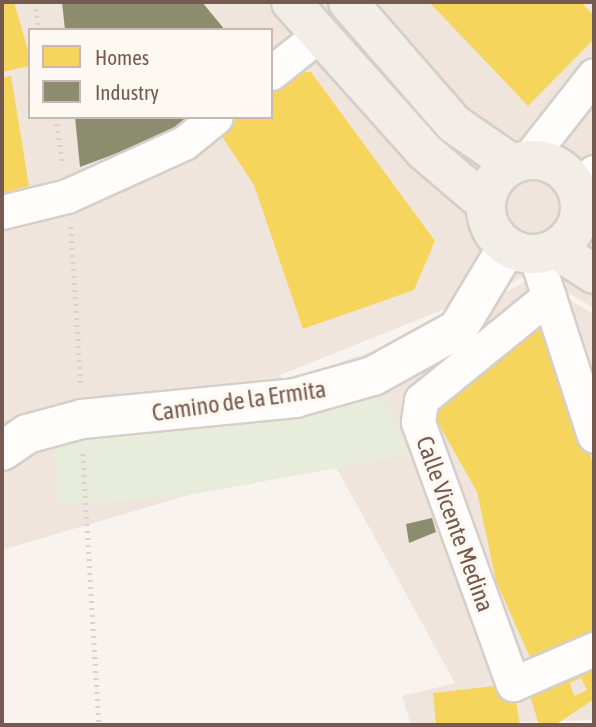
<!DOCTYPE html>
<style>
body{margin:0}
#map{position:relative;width:596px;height:727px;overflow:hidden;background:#f8f3ee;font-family:"Asap Condensed",sans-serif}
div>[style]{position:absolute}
.residential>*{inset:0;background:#f0e5dd}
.green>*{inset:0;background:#e7edda}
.homes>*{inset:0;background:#f6d55c}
.industry>*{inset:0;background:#8c8c6e}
.path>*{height:4.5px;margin-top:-2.25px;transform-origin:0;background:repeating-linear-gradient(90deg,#dad2d0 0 2px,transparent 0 7px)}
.roads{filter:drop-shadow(2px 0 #d5cfca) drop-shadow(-2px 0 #d5cfca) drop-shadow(0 2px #d5cfca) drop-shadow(0 -2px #d5cfca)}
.minor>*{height:33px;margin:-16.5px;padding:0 16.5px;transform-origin:16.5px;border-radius:16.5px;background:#fefdfc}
.secondary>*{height:38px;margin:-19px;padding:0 19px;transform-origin:19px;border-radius:19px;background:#fefdfc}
.primary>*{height:38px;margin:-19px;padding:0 19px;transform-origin:19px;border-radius:19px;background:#f2ede7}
.primary>.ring{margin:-19px;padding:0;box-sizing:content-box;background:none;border:38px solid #f2ede7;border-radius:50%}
span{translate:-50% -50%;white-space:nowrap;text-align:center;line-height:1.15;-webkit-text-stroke:7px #fef8f2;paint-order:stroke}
.street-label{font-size:24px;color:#745a50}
.frame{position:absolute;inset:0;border:4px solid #745a50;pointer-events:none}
.legend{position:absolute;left:28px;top:28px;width:245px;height:91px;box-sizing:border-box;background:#fef8f2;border:2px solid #c7b9b1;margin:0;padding:9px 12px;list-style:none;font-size:21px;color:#745a50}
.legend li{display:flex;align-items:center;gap:14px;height:35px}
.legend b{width:35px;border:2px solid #c7b9b1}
</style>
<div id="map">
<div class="residential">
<i style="clip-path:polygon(evenodd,2px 2px,594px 2px,594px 308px,534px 273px,280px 375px,321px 456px,2px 550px,2px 2px,30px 30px,271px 30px,271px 117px,30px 117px,30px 30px)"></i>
<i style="clip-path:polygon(533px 278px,594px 314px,594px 720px,411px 725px,402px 696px,455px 683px,288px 380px,421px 335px)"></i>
</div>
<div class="green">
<i style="clip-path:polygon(381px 391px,409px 455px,177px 497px,58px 505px,54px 440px)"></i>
</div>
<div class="homes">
<i style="clip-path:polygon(2px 2px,14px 2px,30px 57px,30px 66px,2px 72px)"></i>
<i style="clip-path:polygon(429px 2px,581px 2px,594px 16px,594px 39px,528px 106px)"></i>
<i style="clip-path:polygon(294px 72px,311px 72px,435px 241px,414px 290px,303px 329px,254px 185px,217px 129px,233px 117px,271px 117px,271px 89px)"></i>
<i style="clip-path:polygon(11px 76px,29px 186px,2px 193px,2px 78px)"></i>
<i style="clip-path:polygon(546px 323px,594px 467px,594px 635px,533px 664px,496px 581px,477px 492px,432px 412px,531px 324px)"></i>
<i style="clip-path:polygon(evenodd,594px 656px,593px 700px,555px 725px,539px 725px,527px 686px,594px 656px,581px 678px,587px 690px,574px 696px,570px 683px,581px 678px)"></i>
<i style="clip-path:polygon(513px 684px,520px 725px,436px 725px,433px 693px)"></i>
</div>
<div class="industry">
<i style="clip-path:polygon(62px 2px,202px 2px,225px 30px,65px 30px)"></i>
<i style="clip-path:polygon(75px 117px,191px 117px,171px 133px,80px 167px)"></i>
<i style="clip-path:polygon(432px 518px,436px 532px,409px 543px,406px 524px)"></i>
</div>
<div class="path">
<i style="left:34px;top:2px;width:29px;rotate:78deg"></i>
<i style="left:56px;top:117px;width:49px;rotate:81.9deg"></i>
<i style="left:71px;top:227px;width:158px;rotate:86.4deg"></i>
<i style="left:83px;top:454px;width:271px;rotate:86.6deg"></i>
</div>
<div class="roads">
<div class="minor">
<i style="left:271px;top:73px;width:63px;rotate:-38.5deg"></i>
<i style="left:527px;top:160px;width:108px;rotate:-51.8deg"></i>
<i style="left:578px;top:191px;width:25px;rotate:-50deg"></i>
<i style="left:2px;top:212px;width:67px;rotate:-13.8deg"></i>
<i style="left:67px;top:196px;width:128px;rotate:-24.4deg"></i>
<i style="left:184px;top:143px;width:41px;rotate:-39.1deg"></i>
<i style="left:535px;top:254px;width:191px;rotate:72deg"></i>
<i style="left:549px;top:296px;width:165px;rotate:140.9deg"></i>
<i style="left:421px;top:400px;width:22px;rotate:98deg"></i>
<i style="left:418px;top:422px;width:279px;rotate:70.1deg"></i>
<i style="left:513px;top:684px;width:88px;rotate:-23.4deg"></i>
</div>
<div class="secondary">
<i style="left:2px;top:451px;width:30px;rotate:-34deg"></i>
<i style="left:27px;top:434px;width:57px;rotate:-15.3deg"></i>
<i style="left:82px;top:419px;width:214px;rotate:-5.6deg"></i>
<i style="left:295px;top:398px;width:81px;rotate:-15.8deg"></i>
<i style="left:373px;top:376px;width:97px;rotate:-28.9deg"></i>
<i style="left:458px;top:329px;width:96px;rotate:-59.1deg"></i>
</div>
<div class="primary">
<i style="left:291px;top:2px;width:200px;rotate:48.2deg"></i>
<i style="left:424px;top:151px;width:80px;rotate:40.4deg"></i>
<i style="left:348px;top:2px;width:162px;rotate:49deg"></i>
<i style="left:454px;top:124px;width:70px;rotate:34.6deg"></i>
<i class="ring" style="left:486px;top:160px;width:56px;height:56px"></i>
<i style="left:555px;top:249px;width:46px;rotate:32.7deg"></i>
</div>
</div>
<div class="street-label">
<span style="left:239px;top:401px;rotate:-8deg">Camino de la Ermita</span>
<span style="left:455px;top:524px;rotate:70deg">Calle Vicente Medina</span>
</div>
<div class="frame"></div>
<ul class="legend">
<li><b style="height:19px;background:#f6d55c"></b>Homes</li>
<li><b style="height:19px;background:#8c8c6e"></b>Industry</li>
</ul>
</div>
